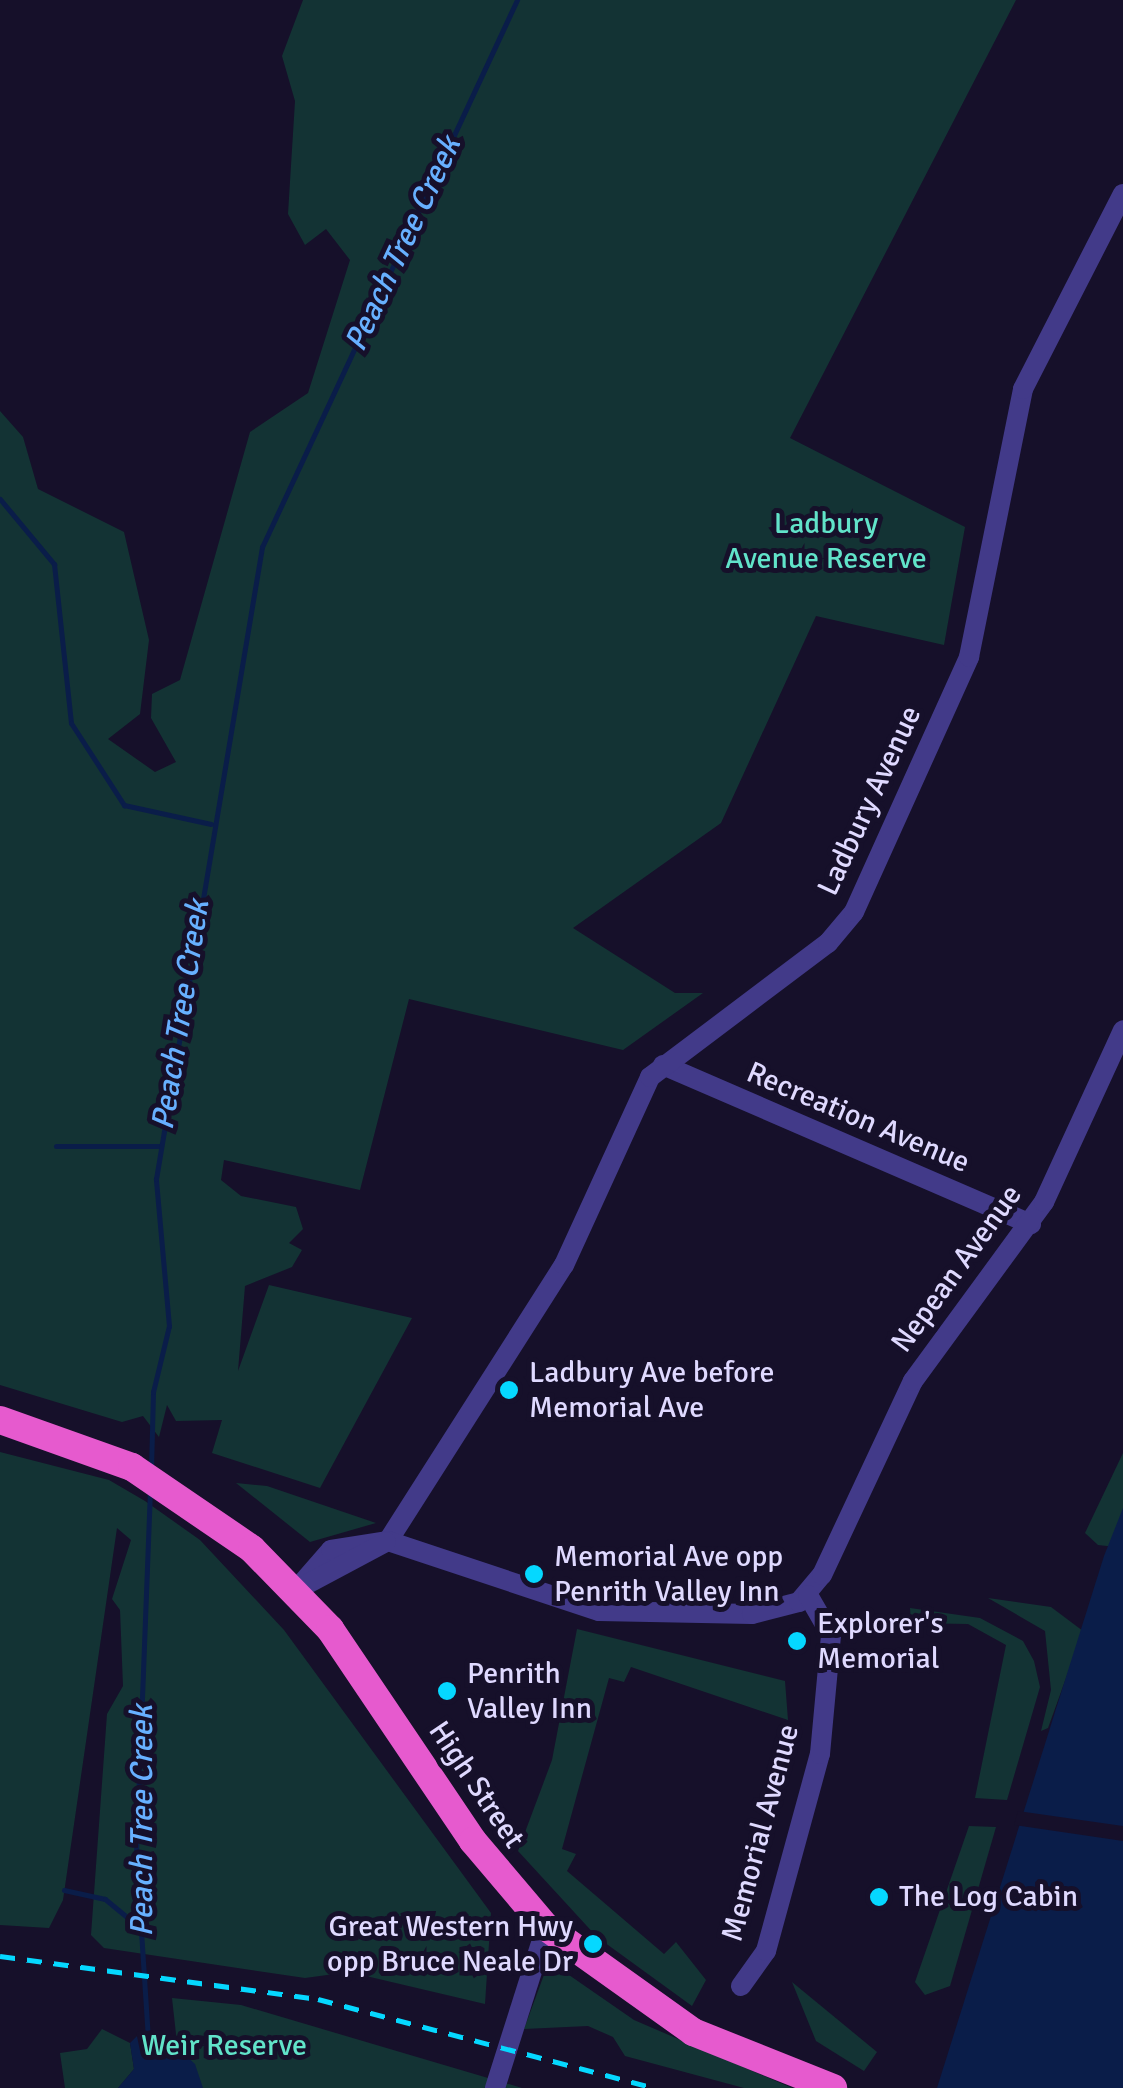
<!DOCTYPE html>
<style>
body{margin:0}
#map{position:relative;width:1123px;height:2088px;overflow:hidden;background:#16102a;font-family:Signika,sans-serif}
div>[style]{position:absolute}
.green>*{inset:0;background:#133334}
.water>*{inset:0;background:#0a1d49}
.pier>*{inset:0;background:#16102a}
.stream>*{height:5px;margin:-2.5px;padding:0 2.5px;transform-origin:2.5px;border-radius:2.5px;background:#0a1d49}
.minor>*{height:20px;margin:-10px;padding:0 10px;transform-origin:10px;border-radius:10px;background:#423a89}
.trunk>*{height:28px;margin:-14px;padding:0 14px;transform-origin:14px;border-radius:14px;background:#e65ace}
.rail>*{height:5px;margin-top:-2.5px;transform-origin:0;background:repeating-linear-gradient(90deg,#05d8ff 0 15px,transparent 0 27px)}
.dots>*{width:28px;height:28px;translate:-50% -50%;box-sizing:border-box;border:5px solid #16102a;border-radius:50%}
span{translate:-50% -50%;white-space:nowrap;text-align:center;line-height:1.15;-webkit-text-stroke:10px #16102a;paint-order:stroke}
.park-label{font-size:30px;color:#61e3c9}
.street-label{font-size:30px;color:#dfd9ff}
.poi-label{font-size:30px;color:#dfd9ff}
.left{translate:0 -50%;text-align:left}
.right{translate:-100% -50%;text-align:right}
.water-label{font-size:32px;color:#67b0ff;font-style:italic}
</style>
<div id="map">
<div class="green">
<i style="clip-path:polygon(303px 0,1016px 0,790px 438px,965px 527px,944px 645px,816px 616px,721px 823px,573px 928px,675px 993px,703px 993px,623px 1050px,409px 999px,360px 1190px,224px 1160px,221px 1180px,241px 1196px,296px 1207px,303px 1229px,289px 1243px,302px 1250px,292px 1267px,245px 1286px,238px 1371px,269px 1285px,412px 1318px,320px 1488px,212px 1453px,222px 1420px,176px 1421px,167px 1405px,159px 1437px,143px 1416px,122px 1422px,0 1385px,0 411px,23px 437px,38px 489px,124px 532px,149px 640px,140px 714px,108px 739px,155px 772px,176px 762px,151px 718px,152px 694px,180px 680px,250px 432px,308px 393px,350px 260px,326px 229px,305px 245px,288px 214px,295px 101px,282px 56px)"></i>
<i style="clip-path:polygon(0 1452px,109px 1480px,145px 1501px,200px 1540px,284px 1630px,491px 1913px,485px 2004px,349px 1972px,305px 1978px,104px 1948px,91px 1935px,107px 1714px,123px 1686px,120px 1610px,112px 1599px,131px 1540px,117px 1528px,63px 1900px,49px 1928px,0 1925px)"></i>
<i style="clip-path:polygon(1123px 1453px,1123px 1527px,1116px 1547px,1098px 1545px,1085px 1533px)"></i>
<i style="clip-path:polygon(236px 1483px,267px 1486px,376px 1523px,310px 1542px)"></i>
<i style="clip-path:polygon(988px 1598px,1051px 1607px,1083px 1631px,1048px 1728px,1041px 1731px,1051px 1690px,1045px 1631px)"></i>
<i style="clip-path:polygon(910px 1608px,980px 1618px,1023px 1641px,1034px 1661px,1040px 1687px,1007px 1800px,975px 1798px,1006px 1645px,968px 1624px,911px 1623px)"></i>
<i style="clip-path:polygon(577px 1629px,785px 1681px,788px 1720px,631px 1667px,624px 1682px,609px 1678px,562px 1849px,576px 1854px,567px 1871px,664px 1954px,676px 1942px,706px 1980px,692px 2006px,597px 1937px,518px 1851px,552px 1760px)"></i>
<i style="clip-path:polygon(969px 1826px,996px 1827px,950px 1986px,925px 1995px,915px 1982px)"></i>
<i style="clip-path:polygon(545px 1972px,569px 1975px,634px 2020px,792px 2088px,744px 2088px,625px 2056px,613px 2037px,588px 2026px,524px 2029px)"></i>
<i style="clip-path:polygon(792px 1982px,877px 2052px,864px 2071px,816px 2041px)"></i>
<i style="clip-path:polygon(172px 1998px,241px 2005px,522px 2088px,182px 2088px)"></i>
<i style="clip-path:polygon(102px 2029px,130px 2043px,134px 2069px,118px 2088px,65px 2088px,60px 2053px,87px 2049px)"></i>
</div>
<div class="water">
<i style="clip-path:polygon(1123px 1508px,1123px 2088px,937px 2088px,1104px 1556px)"></i>
<i style="clip-path:polygon(141px 2032px,163px 2035px,195px 2064px,203px 2088px,118px 2088px,134px 2069px,130px 2043px)"></i>
</div>
<div class="pier">
<i style="clip-path:polygon(1018px 1811px,1123px 1826px,1123px 1841px,1014px 1825px)"></i>
</div>
<div class="stream">
<i style="left:0;top:499px;width:85px;rotate:50.3deg"></i>
<i style="left:54px;top:564px;width:160px;rotate:83.9deg"></i>
<i style="left:71px;top:723px;width:98px;rotate:57.1deg"></i>
<i style="left:124px;top:805px;width:89px;rotate:12.3deg"></i>
<i style="left:56px;top:1146px;width:105px"></i>
<i style="left:151px;top:1469px;width:77px;rotate:-88.5deg"></i>
<i style="left:153px;top:1392px;width:68px;rotate:-76.4deg"></i>
<i style="left:169px;top:1326px;width:148px;rotate:-95.1deg"></i>
<i style="left:156px;top:1179px;width:641px;rotate:-80.48deg"></i>
<i style="left:262px;top:547px;width:604px;rotate:-65.01deg"></i>
<i style="left:64px;top:1890px;width:42px;rotate:12.4deg"></i>
<i style="left:105px;top:1899px;width:44px;rotate:39.5deg"></i>
<i style="left:148px;top:2039px;width:185px;rotate:-93.7deg"></i>
<i style="left:136px;top:1854px;width:364px;rotate:-87.8deg"></i>
</div>
<div class="minor">
<i style="left:663px;top:1065px;width:401px;rotate:23.4deg"></i>
<i style="left:388px;top:1541px;width:327px;rotate:-57.5deg"></i>
<i style="left:564px;top:1265px;width:207px;rotate:-65.4deg"></i>
<i style="left:650px;top:1077px;width:223px;rotate:-37deg"></i>
<i style="left:828px;top:943px;width:40px;rotate:-50deg"></i>
<i style="left:854px;top:912px;width:280px;rotate:-65.7deg"></i>
<i style="left:969px;top:657px;width:273px;rotate:-78.6deg"></i>
<i style="left:1023px;top:389px;width:219px;rotate:-62.9deg"></i>
<i style="left:296px;top:1590px;width:53px;rotate:-48.8deg"></i>
<i style="left:331px;top:1550px;width:58px;rotate:-9deg"></i>
<i style="left:388px;top:1541px;width:222px;rotate:18.4deg"></i>
<i style="left:599px;top:1611px;width:153px;rotate:1.1deg"></i>
<i style="left:752px;top:1614px;width:49px;rotate:-14.3deg"></i>
<i style="left:799px;top:1602px;width:35px;rotate:-50deg"></i>
<i style="left:822px;top:1575px;width:214px;rotate:-64.9deg"></i>
<i style="left:913px;top:1381px;width:222px;rotate:-53.8deg"></i>
<i style="left:1044px;top:1202px;width:189px;rotate:-65.3deg"></i>
<i style="left:296px;top:1590px;width:102px;rotate:-28.1deg"></i>
<i style="left:741px;top:1986px;width:43px;rotate:-54.5deg"></i>
<i style="left:766px;top:1951px;width:204px;rotate:-74.7deg"></i>
<i style="left:820px;top:1754px;width:120px;rotate:-84.7deg"></i>
<i style="left:831px;top:1635px;width:46px;rotate:-119.9deg"></i>
<i style="left:495px;top:2088px;width:169px;rotate:-72.4deg"></i>
</div>
<div class="trunk">
<i style="left:0;top:1420px;width:140px;rotate:19.6deg"></i>
<i style="left:132px;top:1467px;width:145px;rotate:34.3deg"></i>
<i style="left:252px;top:1549px;width:112px;rotate:45.7deg"></i>
<i style="left:330px;top:1629px;width:256px;rotate:56deg"></i>
<i style="left:473px;top:1841px;width:113px;rotate:49.7deg"></i>
<i style="left:546px;top:1927px;width:181px;rotate:35.5deg"></i>
<i style="left:693px;top:2032px;width:151px;rotate:21.8deg"></i>
</div>
<div class="rail">
<i style="left:0;top:1956px;width:321px;rotate:7.7deg"></i>
<i style="left:318px;top:1999px;width:349px;rotate:14.8deg"></i>
</div>
<div class="dots">
<i style="left:509px;top:1390px;background:#05d8ff"></i>
<i style="left:534px;top:1574px;background:#05d8ff"></i>
<i style="left:797px;top:1641px;background:#05d8ff"></i>
<i style="left:447px;top:1691px;background:#05d8ff"></i>
<i style="left:879px;top:1897px;background:#05d8ff"></i>
<i style="left:593px;top:1944px;background:#05d8ff"></i>
</div>
<div class="park-label">
<span style="left:826px;top:541px">Ladbury<br>Avenue Reserve</span>
<span style="left:224px;top:2046px">Weir Reserve</span>
</div>
<div class="street-label">
<span style="left:870px;top:801px;rotate:-65deg">Ladbury Avenue</span>
<span style="left:858px;top:1118px;rotate:23deg">Recreation Avenue</span>
<span style="left:957px;top:1269px;rotate:-54deg">Nepean Avenue</span>
<span style="left:476px;top:1785px;rotate:56deg">High Street</span>
<span style="left:761px;top:1833px;rotate:-75deg">Memorial Avenue</span>
</div>
<div class="poi-label">
<span class="left" style="left:529px;top:1390px">Ladbury Ave before<br>Memorial Ave</span>
<span class="left" style="left:554px;top:1574px">Memorial Ave opp<br>Penrith Valley Inn</span>
<span class="left" style="left:817px;top:1641px">Explorer's<br>Memorial</span>
<span class="left" style="left:467px;top:1691px">Penrith<br>Valley Inn</span>
<span class="left" style="left:899px;top:1897px">The Log Cabin</span>
<span class="right" style="left:573px;top:1944px">Great Western Hwy<br>opp Bruce Neale Dr</span>
</div>
<div class="water-label">
<span style="left:403px;top:244px;rotate:-65deg">Peach Tree Creek</span>
<span style="left:181px;top:1015px;rotate:-81deg">Peach Tree Creek</span>
<span style="left:142px;top:1821px;rotate:-90deg">Peach Tree Creek</span>
</div>
</div>
